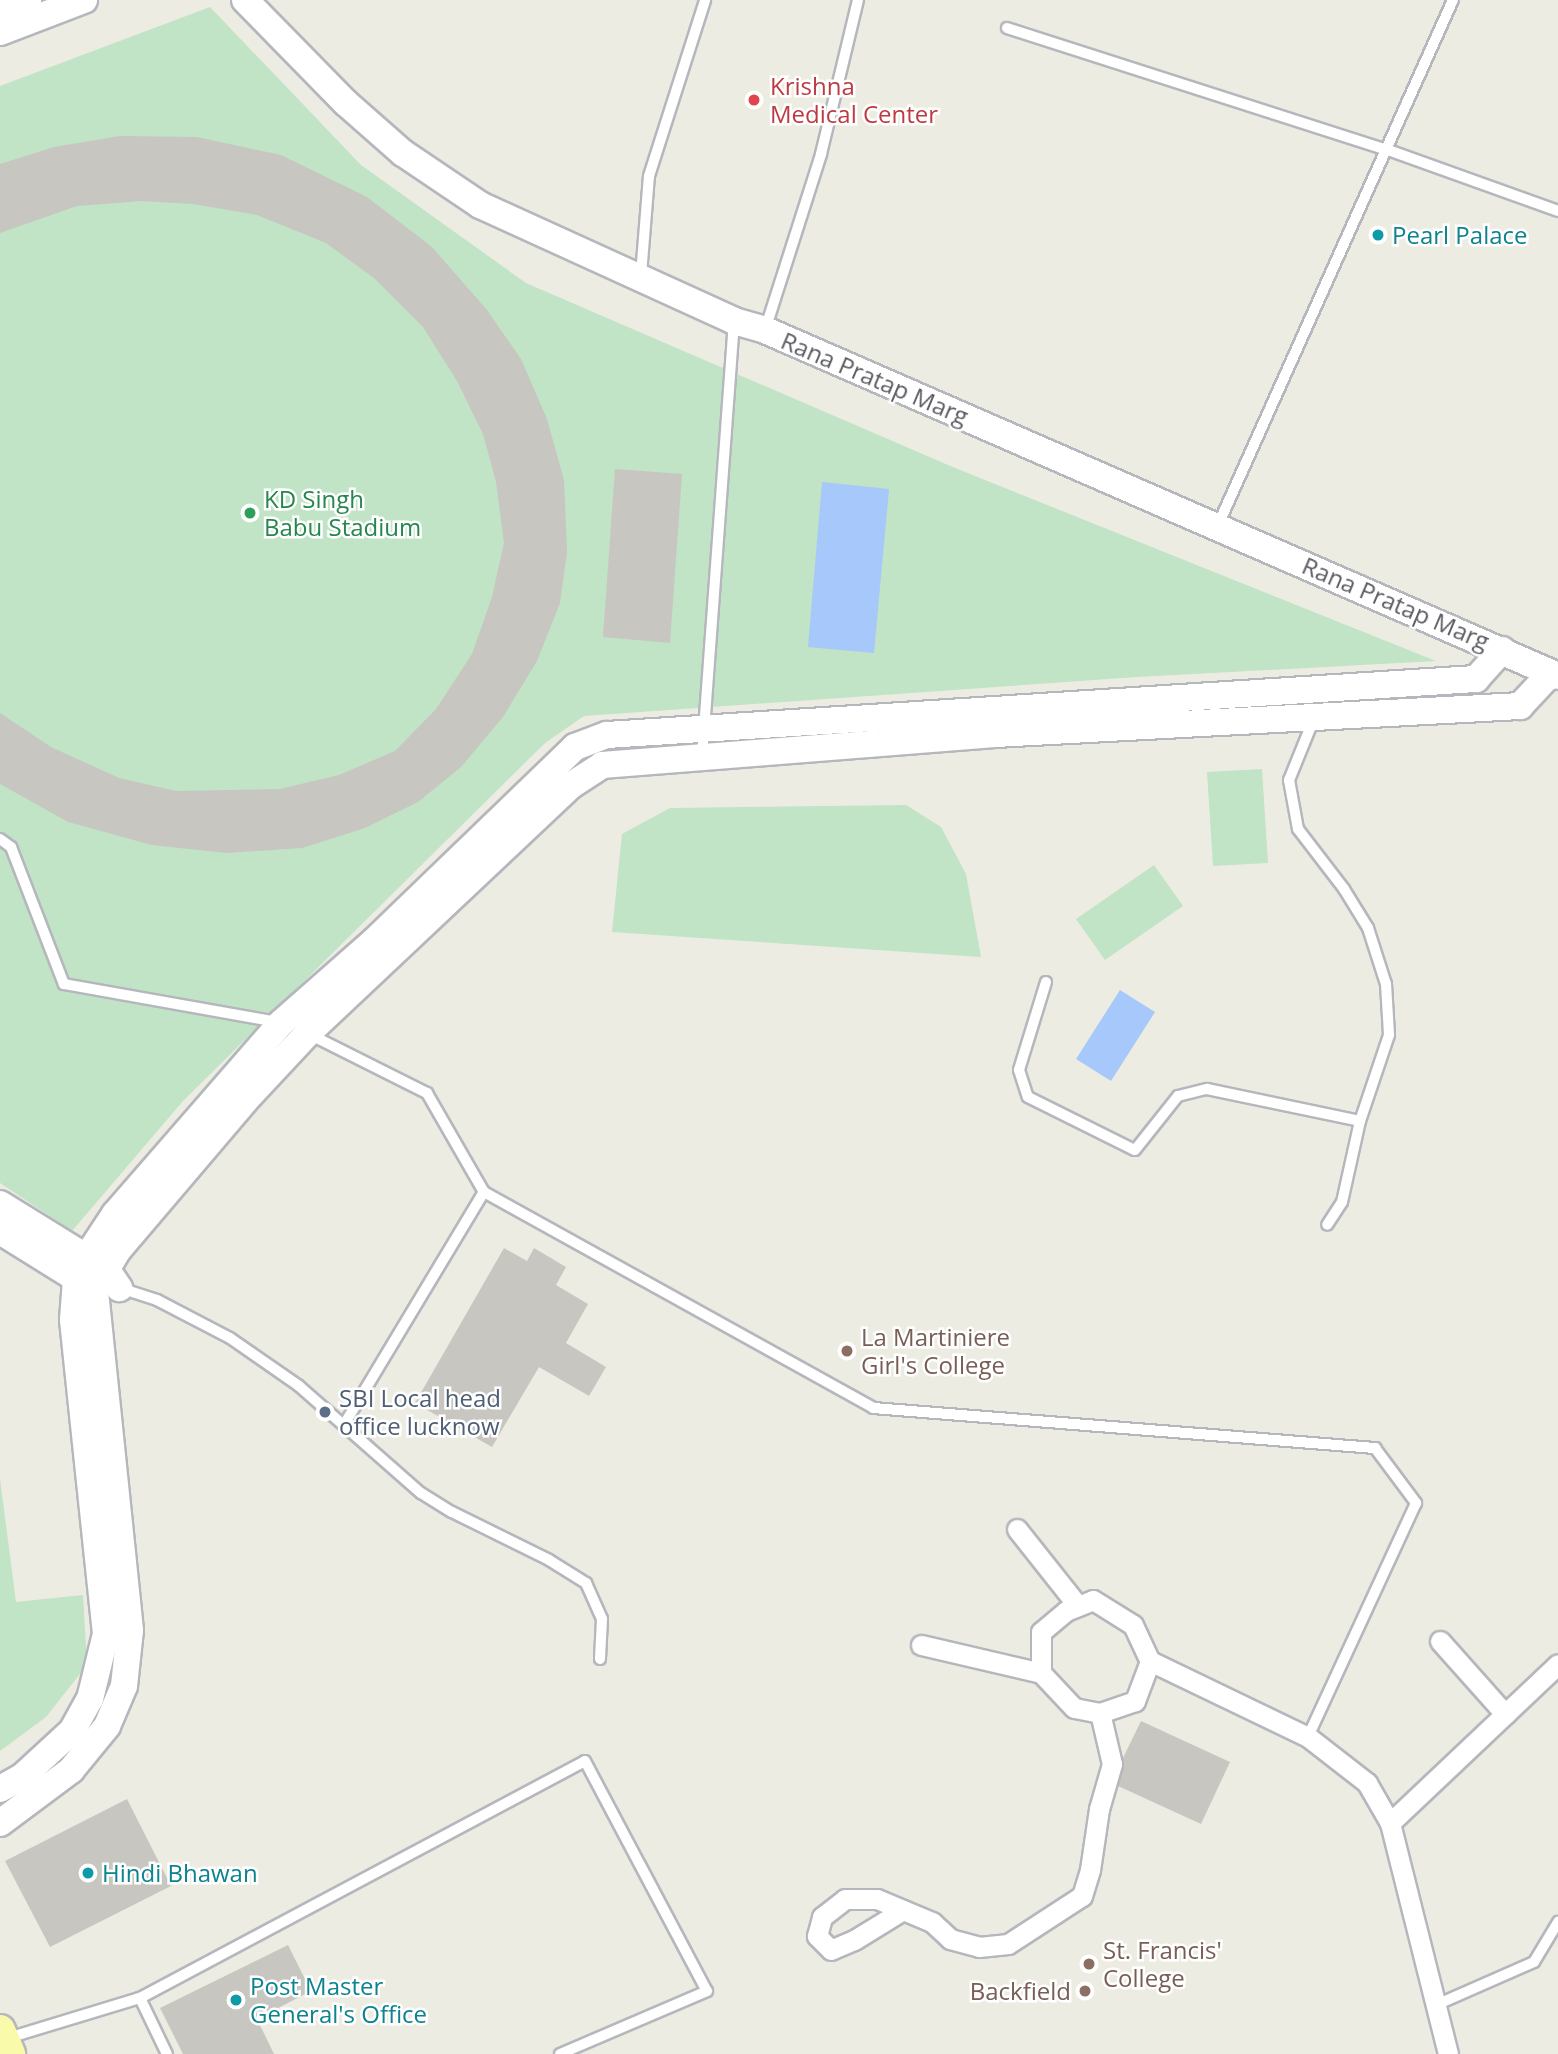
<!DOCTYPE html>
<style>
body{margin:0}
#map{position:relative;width:1558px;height:2054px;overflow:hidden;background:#edece3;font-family:"Open Sans",sans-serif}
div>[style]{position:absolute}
.green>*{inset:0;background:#c1e3c6}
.water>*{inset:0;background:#a6c8fa}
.building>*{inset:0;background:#c8c6c0}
.roads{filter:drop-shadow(2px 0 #b5b7bc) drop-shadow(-2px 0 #b5b7bc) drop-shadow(0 2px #b5b7bc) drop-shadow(0 -2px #b5b7bc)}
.lane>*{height:10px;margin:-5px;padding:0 5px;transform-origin:5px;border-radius:5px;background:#fff}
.street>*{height:19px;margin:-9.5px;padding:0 9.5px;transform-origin:9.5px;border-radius:9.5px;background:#fff}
.secondary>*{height:26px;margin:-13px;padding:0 13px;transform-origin:13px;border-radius:13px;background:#fff}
.primary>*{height:30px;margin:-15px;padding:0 15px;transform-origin:15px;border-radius:15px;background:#fafaab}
.dots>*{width:19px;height:19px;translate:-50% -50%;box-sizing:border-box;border:4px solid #fff;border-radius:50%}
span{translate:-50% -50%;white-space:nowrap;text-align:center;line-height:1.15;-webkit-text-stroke:5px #fff;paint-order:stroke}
.health-label{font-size:24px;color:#be3a42}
.left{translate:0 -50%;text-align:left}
.culture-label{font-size:24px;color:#0d838f}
.street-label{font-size:24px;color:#5b5d63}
.leisure-label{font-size:24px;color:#27864d}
.education-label{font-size:24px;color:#785e54}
.right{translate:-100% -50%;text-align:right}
.service-label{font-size:24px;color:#4e5e75}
</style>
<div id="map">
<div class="green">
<i style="clip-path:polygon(210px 7px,361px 165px,526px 283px,955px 468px,1436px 661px,1137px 677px,584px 716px,545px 743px,183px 1101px,72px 1231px,0 1183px,0 86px)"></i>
<i style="clip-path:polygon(1262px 769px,1268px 863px,1213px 866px,1207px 772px)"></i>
<i style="clip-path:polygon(906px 805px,941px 827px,966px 874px,981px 957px,612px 932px,622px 834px,670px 808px)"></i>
<i style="clip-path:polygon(1154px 865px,1183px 906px,1105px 960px,1076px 919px)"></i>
<i style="clip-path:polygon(0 1479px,16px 1602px,83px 1595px,87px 1665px,46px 1717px,0 1751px)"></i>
</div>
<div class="water">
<i style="clip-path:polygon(822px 482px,889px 489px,874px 653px,808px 647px)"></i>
<i style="clip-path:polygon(1120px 990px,1155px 1012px,1111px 1081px,1076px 1059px)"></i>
</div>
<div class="building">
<i style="clip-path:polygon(120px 136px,197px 137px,281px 155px,367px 197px,432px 247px,487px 310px,521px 359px,547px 419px,564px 480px,567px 552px,560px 603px,537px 661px,503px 717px,461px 767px,418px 802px,365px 828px,302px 848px,226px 853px,152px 845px,68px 822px,0 784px,0 713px,51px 747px,119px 778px,176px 791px,280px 789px,339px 775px,395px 751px,436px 709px,472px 654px,492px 597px,504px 543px,496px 482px,483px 434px,457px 381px,423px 327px,374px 278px,326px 243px,257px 215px,193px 204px,142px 201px,77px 206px,0 233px,0 164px,54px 147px)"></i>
<i style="clip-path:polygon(615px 469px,682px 474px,670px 643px,603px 637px)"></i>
<i style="clip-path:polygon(504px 1248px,527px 1261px,534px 1248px,566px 1267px,556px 1285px,588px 1304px,566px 1343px,606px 1367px,589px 1396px,539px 1367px,492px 1447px,415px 1403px)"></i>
<i style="clip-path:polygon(1141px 1721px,1230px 1762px,1201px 1824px,1118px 1786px,1123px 1758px)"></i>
<i style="clip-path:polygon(127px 1799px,171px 1886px,50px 1947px,5px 1861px)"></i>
<i style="clip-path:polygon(288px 1945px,311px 1991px,257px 2019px,274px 2054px,183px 2054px,160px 2008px)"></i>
</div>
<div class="roads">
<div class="lane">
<i style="left:1007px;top:28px;width:400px;rotate:17.8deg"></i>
<i style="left:1388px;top:150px;width:181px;rotate:19.7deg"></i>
<i style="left:641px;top:275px;width:99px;rotate:-85.4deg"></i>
<i style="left:649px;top:176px;width:185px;rotate:-72.3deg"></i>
<i style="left:765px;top:330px;width:185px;rotate:-72.3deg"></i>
<i style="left:821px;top:154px;width:158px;rotate:-76.5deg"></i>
<i style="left:1218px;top:525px;width:575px;rotate:-65.89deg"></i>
<i style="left:1313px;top:721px;width:64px;rotate:112.1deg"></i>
<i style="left:1289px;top:780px;width:50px;rotate:79.6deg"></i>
<i style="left:1298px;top:829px;width:76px;rotate:52.5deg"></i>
<i style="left:1344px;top:889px;width:46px;rotate:58.4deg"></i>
<i style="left:1368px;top:928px;width:59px;rotate:72.2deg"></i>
<i style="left:1386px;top:984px;width:51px;rotate:86.6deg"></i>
<i style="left:1389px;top:1035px;width:91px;rotate:108.6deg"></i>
<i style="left:1360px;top:1121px;width:83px;rotate:102.5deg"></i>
<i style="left:1342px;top:1202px;width:27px;rotate:123deg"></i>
<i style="left:702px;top:757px;width:437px;rotate:-85.8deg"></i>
<i style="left:0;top:839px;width:14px;rotate:36deg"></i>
<i style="left:11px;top:847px;width:147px;rotate:68.9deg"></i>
<i style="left:64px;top:984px;width:216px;rotate:10.1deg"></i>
<i style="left:1046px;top:982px;width:92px;rotate:107.1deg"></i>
<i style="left:1019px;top:1070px;width:28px;rotate:72deg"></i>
<i style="left:1028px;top:1097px;width:119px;rotate:26.4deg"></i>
<i style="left:1135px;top:1150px;width:69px;rotate:-51.5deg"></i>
<i style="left:1178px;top:1096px;width:30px;rotate:-14deg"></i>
<i style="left:1207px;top:1089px;width:156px;rotate:11.8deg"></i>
<i style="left:311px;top:1035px;width:130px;rotate:26.6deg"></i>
<i style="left:427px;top:1093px;width:114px;rotate:60.1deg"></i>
<i style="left:484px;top:1192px;width:445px;rotate:29deg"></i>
<i style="left:873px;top:1408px;width:504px;rotate:4.56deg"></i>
<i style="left:1375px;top:1448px;width:69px;rotate:53.3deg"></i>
<i style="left:1416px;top:1503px;width:258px;rotate:114.8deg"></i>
<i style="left:120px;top:1288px;width:39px;rotate:18deg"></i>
<i style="left:157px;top:1300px;width:82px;rotate:27.5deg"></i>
<i style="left:230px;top:1338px;width:84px;rotate:34.8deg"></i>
<i style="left:299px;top:1386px;width:162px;rotate:41.3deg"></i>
<i style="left:421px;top:1493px;width:36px;rotate:32deg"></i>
<i style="left:452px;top:1512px;width:108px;rotate:26.3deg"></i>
<i style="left:549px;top:1560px;width:44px;rotate:31.9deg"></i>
<i style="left:586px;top:1583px;width:39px;rotate:66deg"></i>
<i style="left:602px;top:1619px;width:40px;rotate:92.9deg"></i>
<i style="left:345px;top:1423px;width:270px;rotate:-59deg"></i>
<i style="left:140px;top:1998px;width:504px;rotate:-28.04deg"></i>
<i style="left:585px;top:1761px;width:260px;rotate:62.1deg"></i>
<i style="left:707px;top:1991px;width:160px;rotate:156.8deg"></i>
<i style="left:1436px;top:2005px;width:107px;rotate:-23.7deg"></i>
<i style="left:1534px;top:1962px;width:47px;rotate:-59deg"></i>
<i style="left:8px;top:2038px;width:138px;rotate:-16.9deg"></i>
<i style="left:140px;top:1998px;width:62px;rotate:64.3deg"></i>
</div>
<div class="street">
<i style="left:1017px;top:1529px;width:98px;rotate:51.6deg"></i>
<i style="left:1440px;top:1641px;width:98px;rotate:48.3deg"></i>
<i style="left:921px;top:1645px;width:123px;rotate:13.1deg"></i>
<i style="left:1150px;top:1661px;width:43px;rotate:110.6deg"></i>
<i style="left:1135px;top:1701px;width:37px;rotate:161deg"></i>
<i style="left:1100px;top:1713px;width:26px;rotate:-169deg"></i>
<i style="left:1074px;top:1708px;width:48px;rotate:-133.3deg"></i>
<i style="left:1041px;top:1673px;width:41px;rotate:-90deg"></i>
<i style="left:1041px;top:1632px;width:33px;rotate:-40deg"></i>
<i style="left:1066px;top:1611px;width:29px;rotate:-22deg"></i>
<i style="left:1093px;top:1600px;width:47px;rotate:32deg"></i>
<i style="left:1133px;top:1625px;width:40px;rotate:65deg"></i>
<i style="left:1150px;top:1661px;width:175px;rotate:25.7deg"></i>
<i style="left:1308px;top:1737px;width:75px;rotate:37.9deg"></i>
<i style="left:1367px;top:1783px;width:46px;rotate:60.1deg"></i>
<i style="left:1390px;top:1823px;width:238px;rotate:75.9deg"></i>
<i style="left:1390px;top:1823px;width:231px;rotate:-43.4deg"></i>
<i style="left:903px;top:1910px;width:57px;rotate:148.5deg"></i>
<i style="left:854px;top:1940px;width:25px;rotate:157deg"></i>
<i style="left:831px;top:1950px;width:20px;rotate:-135deg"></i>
<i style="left:817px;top:1936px;width:20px;rotate:-75deg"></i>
<i style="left:822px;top:1917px;width:29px;rotate:-38deg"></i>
<i style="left:845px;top:1899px;width:32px"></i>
<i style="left:877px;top:1899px;width:60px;rotate:22.7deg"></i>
<i style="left:932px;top:1922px;width:25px;rotate:43deg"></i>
<i style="left:950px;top:1939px;width:30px;rotate:15deg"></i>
<i style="left:979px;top:1947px;width:29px;rotate:-6deg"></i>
<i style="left:1008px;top:1944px;width:88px;rotate:-33deg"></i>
<i style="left:1082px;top:1896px;width:27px;rotate:-73deg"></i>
<i style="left:1090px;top:1870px;width:62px;rotate:-81.6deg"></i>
<i style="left:1099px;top:1809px;width:47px;rotate:-73.9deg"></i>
<i style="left:1112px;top:1764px;width:52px;rotate:-103.2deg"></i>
</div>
<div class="secondary">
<i style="left:245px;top:0;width:144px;rotate:45.6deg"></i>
<i style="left:346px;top:103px;width:76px;rotate:41.3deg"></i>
<i style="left:403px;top:153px;width:93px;rotate:34deg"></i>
<i style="left:480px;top:205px;width:279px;rotate:24.5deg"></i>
<i style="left:734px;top:321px;width:32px;rotate:16deg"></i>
<i style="left:765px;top:330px;width:865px;rotate:23.57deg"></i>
<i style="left:0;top:11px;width:30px;rotate:-21deg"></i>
<i style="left:0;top:32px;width:90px;rotate:-20.9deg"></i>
<i style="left:0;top:1204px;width:126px;rotate:31.7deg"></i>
<i style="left:107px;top:1270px;width:22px;rotate:56deg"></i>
<i style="left:0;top:1231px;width:106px;rotate:31.9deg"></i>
<i style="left:0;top:1789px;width:26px;rotate:-29deg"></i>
<i style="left:23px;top:1776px;width:67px;rotate:-42.6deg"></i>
<i style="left:72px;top:1731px;width:37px;rotate:-61deg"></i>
<i style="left:90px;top:1699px;width:67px;rotate:-76.2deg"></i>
<i style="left:106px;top:1634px;width:316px;rotate:-96deg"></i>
<i style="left:73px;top:1320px;width:41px;rotate:-85.8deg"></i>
<i style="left:76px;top:1279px;width:23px;rotate:-65deg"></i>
<i style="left:86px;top:1258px;width:53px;rotate:-56.6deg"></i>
<i style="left:115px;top:1214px;width:253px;rotate:-49deg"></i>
<i style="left:281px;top:1023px;width:123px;rotate:-41.4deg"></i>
<i style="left:373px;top:942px;width:281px;rotate:-44deg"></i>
<i style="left:575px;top:747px;width:34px;rotate:-21deg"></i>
<i style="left:607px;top:735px;width:871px;rotate:-3.69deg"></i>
<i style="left:1476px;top:679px;width:39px;rotate:-48deg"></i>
<i style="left:0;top:1823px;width:89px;rotate:-36.7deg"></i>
<i style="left:71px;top:1770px;width:57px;rotate:-50.7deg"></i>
<i style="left:107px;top:1726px;width:43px;rotate:-67deg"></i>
<i style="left:124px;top:1686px;width:56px;rotate:-83.9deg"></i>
<i style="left:130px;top:1630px;width:343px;rotate:-95.9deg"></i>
<i style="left:95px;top:1289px;width:45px;rotate:-59.5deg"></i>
<i style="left:118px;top:1250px;width:204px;rotate:-49.6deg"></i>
<i style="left:250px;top:1095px;width:83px;rotate:-46.9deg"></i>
<i style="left:307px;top:1034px;width:361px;rotate:-43.3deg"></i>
<i style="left:570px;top:786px;width:38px;rotate:-33deg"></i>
<i style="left:602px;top:765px;width:394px;rotate:-4.5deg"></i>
<i style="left:995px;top:734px;width:526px;rotate:-3.05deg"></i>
<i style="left:1520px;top:706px;width:45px;rotate:-46.8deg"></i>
</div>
<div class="primary">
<i style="left:0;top:2030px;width:26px;rotate:67deg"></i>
</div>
</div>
<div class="dots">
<i style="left:754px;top:100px;background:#e0444e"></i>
<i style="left:1378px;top:235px;background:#0f9aa8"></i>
<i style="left:250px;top:513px;background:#2e9e5b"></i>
<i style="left:847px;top:1351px;background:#8d6e63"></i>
<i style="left:325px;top:1412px;background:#5c6f8a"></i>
<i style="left:88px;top:1873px;background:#0f9aa8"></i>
<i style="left:1089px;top:1964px;background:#8d6e63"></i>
<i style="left:1085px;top:1991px;background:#8d6e63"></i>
<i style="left:236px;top:2000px;background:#0f9aa8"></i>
</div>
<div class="health-label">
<span class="left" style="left:770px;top:100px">Krishna<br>Medical Center</span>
</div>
<div class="culture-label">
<span class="left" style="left:1392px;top:235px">Pearl Palace</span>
<span class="left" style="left:102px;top:1873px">Hindi Bhawan</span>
<span class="left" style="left:250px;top:2000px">Post Master<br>General's Office</span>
</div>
<div class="street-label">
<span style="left:875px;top:378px;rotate:23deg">Rana Pratap Marg</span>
<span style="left:1396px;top:603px;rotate:23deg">Rana Pratap Marg</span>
</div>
<div class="leisure-label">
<span class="left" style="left:264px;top:513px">KD Singh<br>Babu Stadium</span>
</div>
<div class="education-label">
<span class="left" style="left:861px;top:1351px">La Martiniere<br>Girl's College</span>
<span class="left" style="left:1103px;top:1964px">St. Francis'<br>College</span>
<span class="right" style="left:1071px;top:1991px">Backfield</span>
</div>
<div class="service-label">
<span class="left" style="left:339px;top:1412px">SBI Local head<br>office lucknow</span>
</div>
</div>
